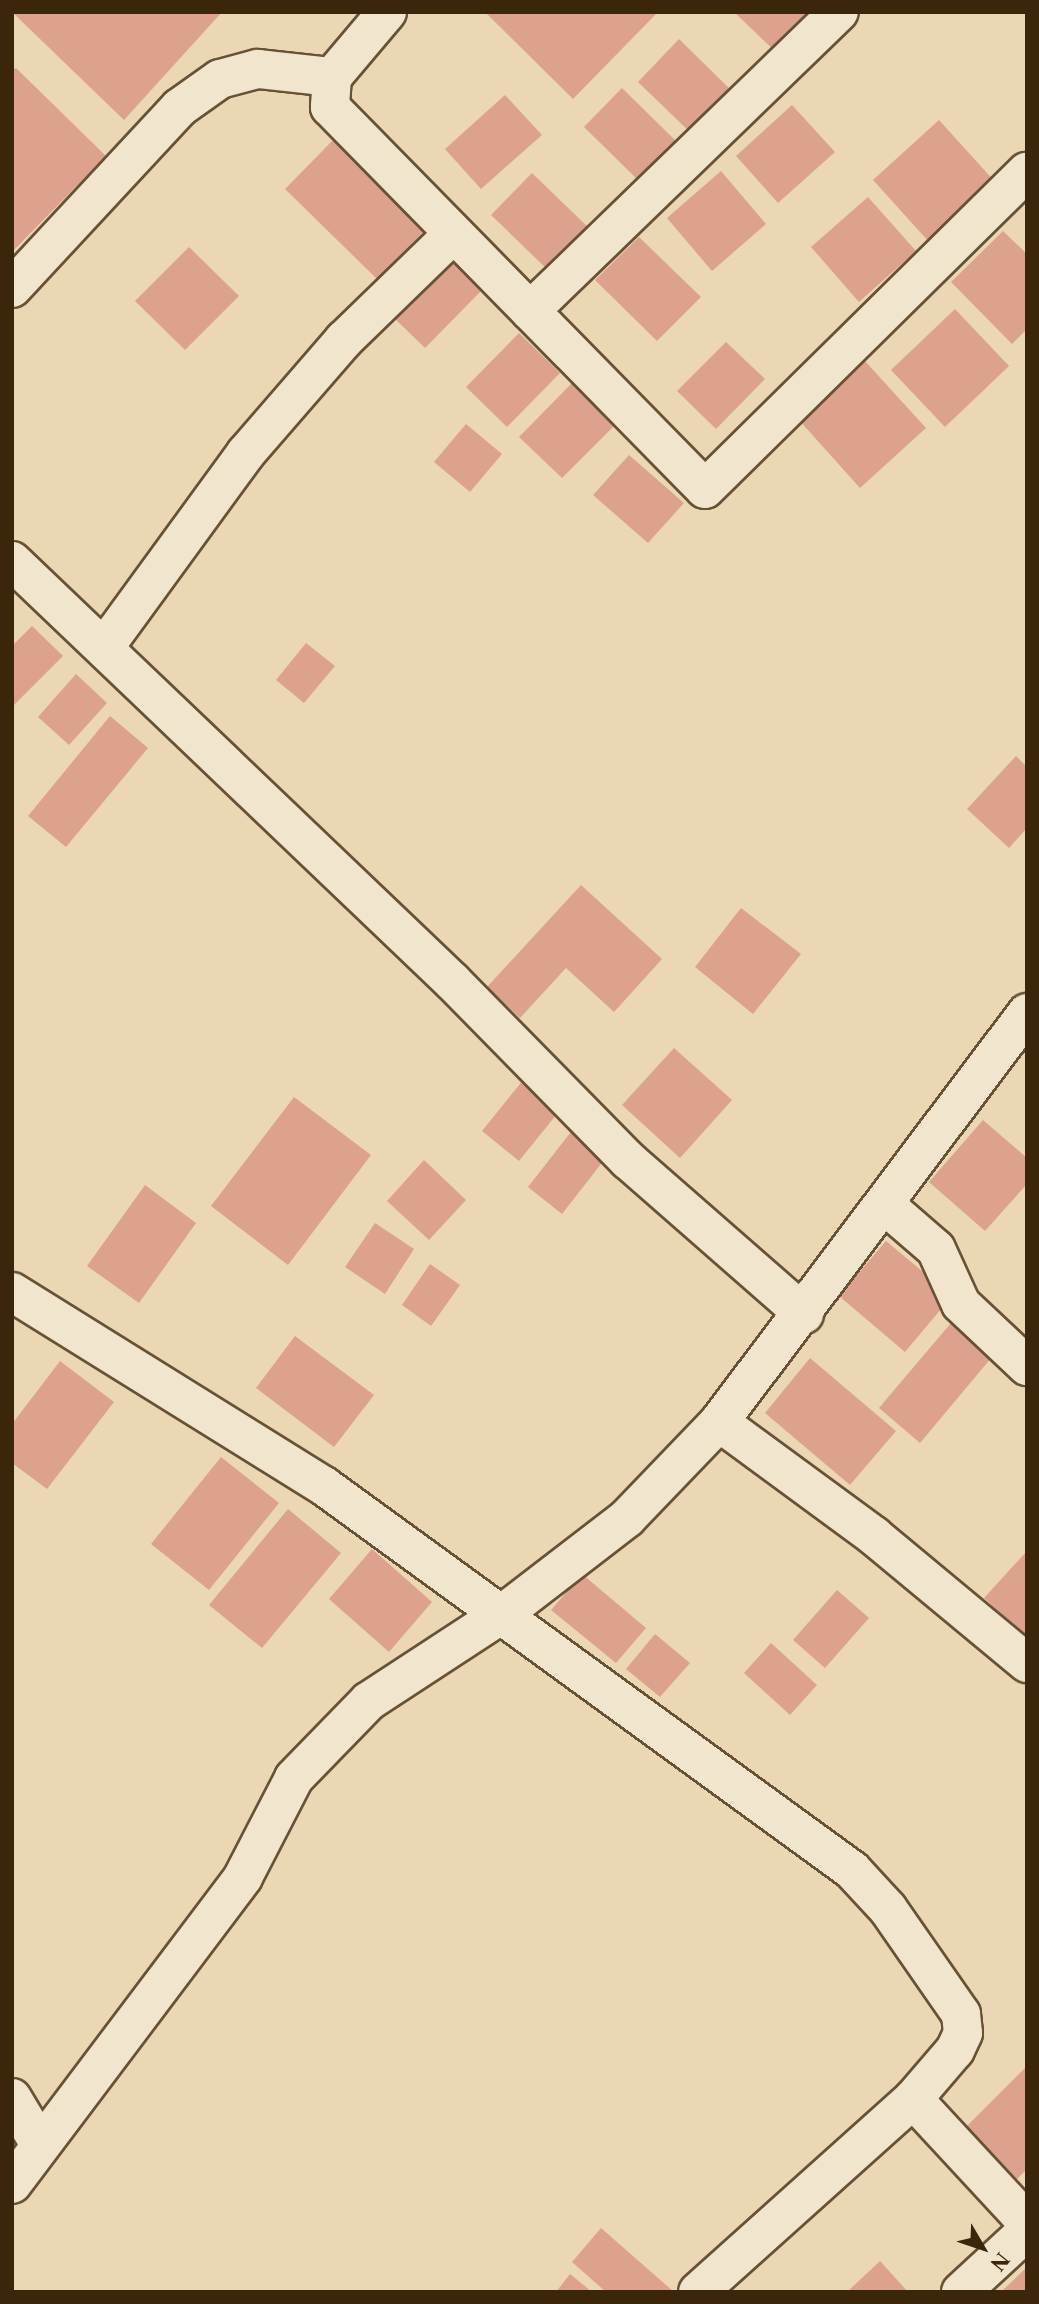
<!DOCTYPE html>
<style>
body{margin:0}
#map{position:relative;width:1039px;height:2304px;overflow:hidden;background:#ebd7b4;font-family:"Libre Caslon Text",serif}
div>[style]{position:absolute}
.building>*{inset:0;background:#dda28d}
.roads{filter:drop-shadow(2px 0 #675236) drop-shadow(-2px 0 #675236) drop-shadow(0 2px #675236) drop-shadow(0 -2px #675236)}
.minor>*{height:38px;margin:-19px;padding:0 19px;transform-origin:19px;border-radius:19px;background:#f2e5ce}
span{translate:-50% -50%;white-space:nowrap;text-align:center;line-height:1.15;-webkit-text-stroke:5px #f2e5ce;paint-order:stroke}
.frame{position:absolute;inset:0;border:14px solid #3b260c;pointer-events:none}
.north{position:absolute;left:948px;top:2213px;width:70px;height:70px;-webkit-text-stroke:5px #f2e5ce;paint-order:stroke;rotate:129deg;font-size:19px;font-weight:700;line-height:28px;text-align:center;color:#3b260c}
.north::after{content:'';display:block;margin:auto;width:24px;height:32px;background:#3b260c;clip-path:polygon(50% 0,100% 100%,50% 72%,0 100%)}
</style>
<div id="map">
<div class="building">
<i style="clip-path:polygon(12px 12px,222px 12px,124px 120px)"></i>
<i style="clip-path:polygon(485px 12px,658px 12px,573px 99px)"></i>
<i style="clip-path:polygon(734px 12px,824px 12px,781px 57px)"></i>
<i style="clip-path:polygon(679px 39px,734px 93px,693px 135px,638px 82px)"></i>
<i style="clip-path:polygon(16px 68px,106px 156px,12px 252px,12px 71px)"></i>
<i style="clip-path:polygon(622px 88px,677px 142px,639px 181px,584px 127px)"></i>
<i style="clip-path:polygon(505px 95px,542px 135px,481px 189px,445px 149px)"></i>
<i style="clip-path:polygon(792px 105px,835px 152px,778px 203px,736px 156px)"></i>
<i style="clip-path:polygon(939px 120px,996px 183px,930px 243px,873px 180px)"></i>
<i style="clip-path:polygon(335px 138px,427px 228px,377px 279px,285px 189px)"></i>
<i style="clip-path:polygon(721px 171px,766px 224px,712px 271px,667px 218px)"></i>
<i style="clip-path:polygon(532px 173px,592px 231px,551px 273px,491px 215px)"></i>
<i style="clip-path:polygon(868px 197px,916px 251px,859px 302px,811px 247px)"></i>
<i style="clip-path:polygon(1003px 231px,1027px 254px,1027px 329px,1012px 344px,951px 282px)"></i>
<i style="clip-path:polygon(639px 237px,701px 297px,657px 341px,595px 280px)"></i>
<i style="clip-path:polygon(189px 247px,239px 296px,185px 350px,135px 301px)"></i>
<i style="clip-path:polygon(448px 255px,483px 289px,425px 348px,391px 315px)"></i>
<i style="clip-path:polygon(955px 309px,1009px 366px,945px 427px,891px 370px)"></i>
<i style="clip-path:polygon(519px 333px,560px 373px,507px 427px,466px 387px)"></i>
<i style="clip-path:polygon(726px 342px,765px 379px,716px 429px,677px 391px)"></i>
<i style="clip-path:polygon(864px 360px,926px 428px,860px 488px,798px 419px)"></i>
<i style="clip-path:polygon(574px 381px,617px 423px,562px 478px,519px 437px)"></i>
<i style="clip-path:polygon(466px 424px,502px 454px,470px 492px,434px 462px)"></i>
<i style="clip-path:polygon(629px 455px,684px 503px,648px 543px,593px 495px)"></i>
<i style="clip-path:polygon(32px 626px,63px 656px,12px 707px,12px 646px)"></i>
<i style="clip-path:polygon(306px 643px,335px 666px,304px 703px,276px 680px)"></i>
<i style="clip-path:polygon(76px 674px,107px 703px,69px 745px,38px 717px)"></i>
<i style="clip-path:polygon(110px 716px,148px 748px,66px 847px,28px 816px)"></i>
<i style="clip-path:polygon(1016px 756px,1027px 767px,1027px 828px,1009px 848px,967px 809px)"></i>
<i style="clip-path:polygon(581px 885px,662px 959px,614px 1012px,566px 968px,520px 1018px,487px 987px)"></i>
<i style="clip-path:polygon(741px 908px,801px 954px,753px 1014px,695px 967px)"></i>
<i style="clip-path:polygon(674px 1048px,732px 1100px,680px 1158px,622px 1105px)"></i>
<i style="clip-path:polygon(528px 1074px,565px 1104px,519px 1161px,482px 1131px)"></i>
<i style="clip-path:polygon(294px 1097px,371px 1155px,288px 1265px,211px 1206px)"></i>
<i style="clip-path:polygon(983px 1120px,1027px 1158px,1027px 1184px,985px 1231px,929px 1182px)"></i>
<i style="clip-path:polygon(574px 1128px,608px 1155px,562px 1214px,528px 1187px)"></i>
<i style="clip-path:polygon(424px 1160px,466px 1200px,429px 1240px,387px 1201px)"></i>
<i style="clip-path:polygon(145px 1185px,196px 1223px,139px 1303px,87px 1266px)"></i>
<i style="clip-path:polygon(375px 1223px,414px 1249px,385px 1294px,345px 1267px)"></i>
<i style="clip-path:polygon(886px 1241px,952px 1296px,905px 1352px,839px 1296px)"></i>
<i style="clip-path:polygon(430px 1264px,460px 1285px,431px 1326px,402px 1305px)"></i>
<i style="clip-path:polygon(956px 1317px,997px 1351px,920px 1443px,879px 1408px)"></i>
<i style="clip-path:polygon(295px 1336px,374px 1395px,334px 1447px,256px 1388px)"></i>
<i style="clip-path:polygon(810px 1358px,896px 1431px,850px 1485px,765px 1413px)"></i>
<i style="clip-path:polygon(60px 1361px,114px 1402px,47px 1489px,12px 1463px,12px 1424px)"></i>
<i style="clip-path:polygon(221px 1457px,279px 1503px,209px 1590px,151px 1544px)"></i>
<i style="clip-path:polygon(288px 1509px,341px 1553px,262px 1648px,209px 1605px)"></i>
<i style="clip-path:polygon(372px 1549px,432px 1602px,389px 1652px,329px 1599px)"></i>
<i style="clip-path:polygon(1027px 1551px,1027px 1638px,984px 1598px)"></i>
<i style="clip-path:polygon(582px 1574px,646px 1628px,616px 1663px,551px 1610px)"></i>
<i style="clip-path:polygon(837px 1590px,869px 1618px,825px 1668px,793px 1640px)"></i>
<i style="clip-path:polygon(655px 1634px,690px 1663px,660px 1697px,626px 1669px)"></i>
<i style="clip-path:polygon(771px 1643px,817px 1685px,790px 1715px,744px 1673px)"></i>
<i style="clip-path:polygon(1027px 2066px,1027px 2169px,1013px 2183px,962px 2131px)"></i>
<i style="clip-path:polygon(601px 2228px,674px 2292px,606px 2292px,572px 2262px)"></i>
<i style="clip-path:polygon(880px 2261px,908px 2292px,847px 2292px)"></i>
<i style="clip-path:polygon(1027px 2267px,1027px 2292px,1001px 2292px)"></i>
<i style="clip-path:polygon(570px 2274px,592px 2292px,556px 2292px)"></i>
</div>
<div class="roads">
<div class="minor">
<i style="left:387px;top:12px;width:85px;rotate:130.2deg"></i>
<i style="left:332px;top:77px;width:30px;rotate:94deg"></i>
<i style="left:330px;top:107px;width:535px;rotate:45.53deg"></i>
<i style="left:705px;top:489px;width:452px;rotate:-44.6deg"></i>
<i style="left:12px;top:288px;width:246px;rotate:-47.1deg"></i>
<i style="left:179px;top:108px;width:50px;rotate:-35.3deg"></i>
<i style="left:220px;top:79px;width:39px;rotate:-15deg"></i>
<i style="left:258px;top:69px;width:74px;rotate:6.2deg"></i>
<i style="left:530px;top:311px;width:430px;rotate:-44.1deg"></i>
<i style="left:12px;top:561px;width:610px;rotate:43.67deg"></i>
<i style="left:453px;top:982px;width:250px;rotate:45.5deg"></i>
<i style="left:628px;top:1160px;width:234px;rotate:41.2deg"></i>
<i style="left:106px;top:645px;width:238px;rotate:-53.9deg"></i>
<i style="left:246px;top:453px;width:150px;rotate:-49.1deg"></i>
<i style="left:344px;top:340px;width:152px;rotate:-44.2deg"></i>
<i style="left:885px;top:1205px;width:67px;rotate:40.8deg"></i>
<i style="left:936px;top:1249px;width:60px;rotate:65.6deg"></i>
<i style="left:961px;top:1304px;width:91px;rotate:43.2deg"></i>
<i style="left:12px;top:1292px;width:367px;rotate:31.9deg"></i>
<i style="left:324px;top:1486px;width:653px;rotate:36.03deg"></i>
<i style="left:852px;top:1870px;width:53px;rotate:47.3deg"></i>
<i style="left:888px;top:1909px;width:128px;rotate:55.2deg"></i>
<i style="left:961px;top:2014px;width:19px;rotate:84deg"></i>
<i style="left:963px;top:2033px;width:19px;rotate:115deg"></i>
<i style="left:955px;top:2050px;width:65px;rotate:130.6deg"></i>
<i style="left:913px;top:2099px;width:168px;rotate:47.2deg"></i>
<i style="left:719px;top:1422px;width:192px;rotate:36.3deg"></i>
<i style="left:874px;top:1536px;width:199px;rotate:39.7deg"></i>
<i style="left:12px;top:2098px;width:52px;rotate:59deg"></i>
<i style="left:12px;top:2184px;width:384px;rotate:-53deg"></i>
<i style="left:243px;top:1877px;width:111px;rotate:-62.7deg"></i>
<i style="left:294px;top:1778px;width:107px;rotate:-45.8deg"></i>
<i style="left:369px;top:1701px;width:163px;rotate:-33.2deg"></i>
<i style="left:505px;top:1612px;width:154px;rotate:-37.6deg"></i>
<i style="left:627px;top:1518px;width:133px;rotate:-46.2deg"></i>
<i style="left:719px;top:1422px;width:512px;rotate:-53.02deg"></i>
<i style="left:698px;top:2292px;width:289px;rotate:-41.9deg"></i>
<i style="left:961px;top:2292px;width:90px;rotate:-42.7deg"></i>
</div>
</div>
<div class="frame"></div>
<div class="north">N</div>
</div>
